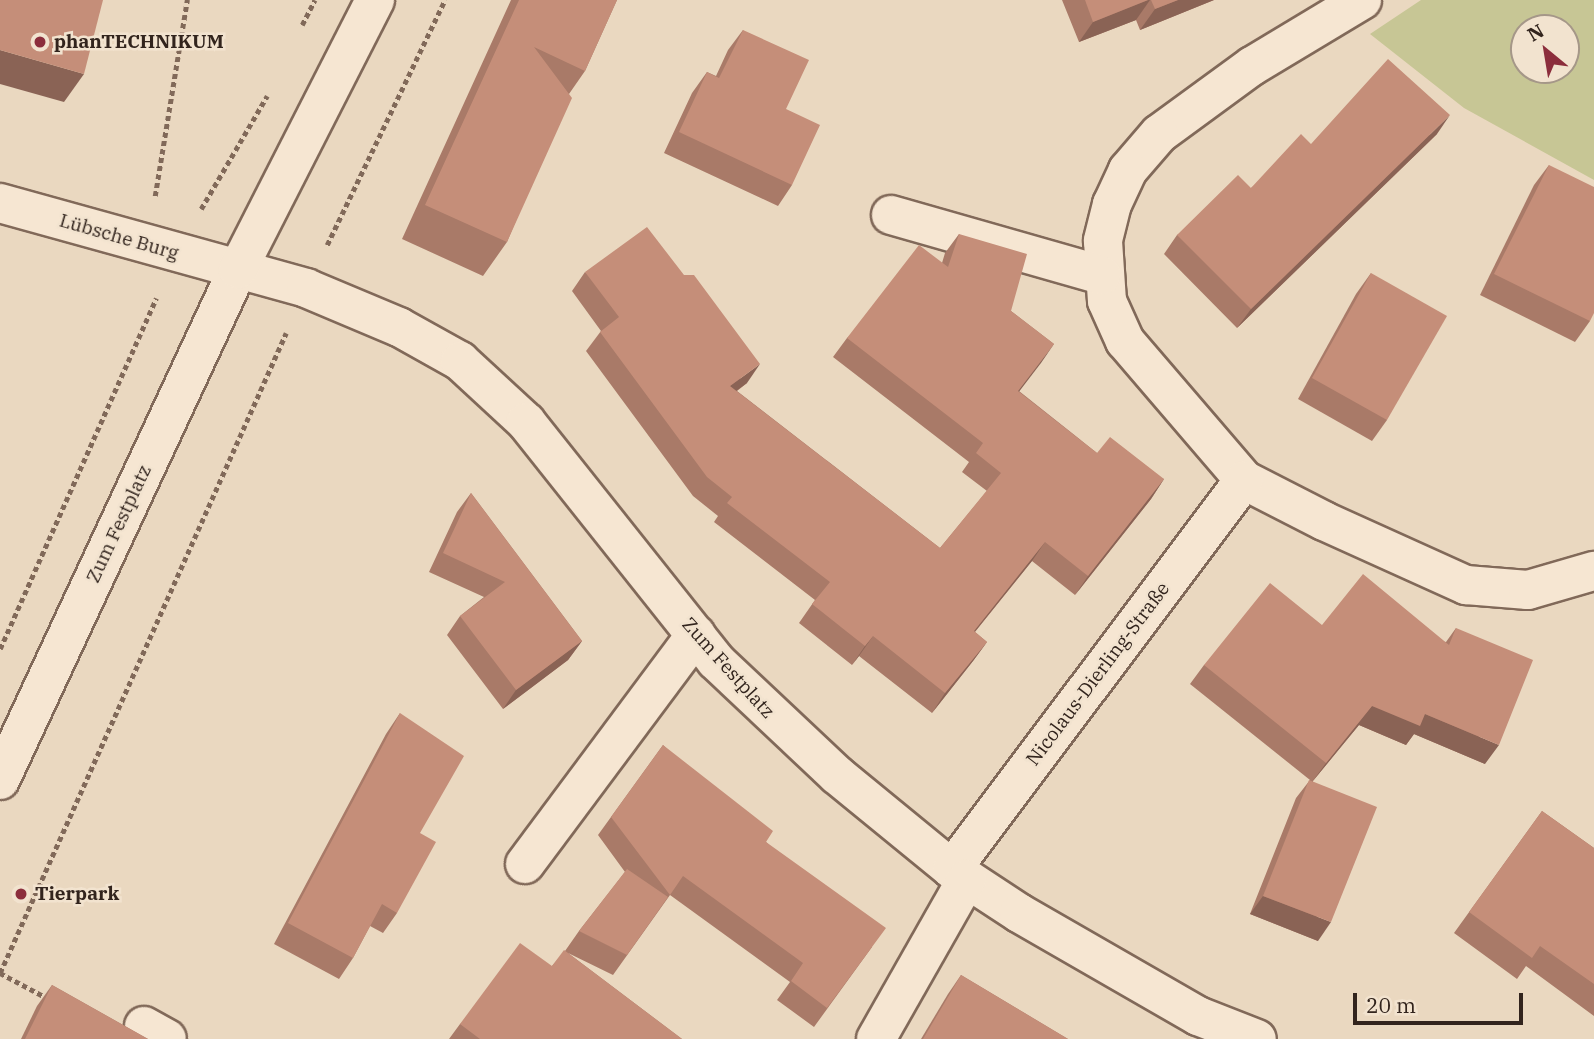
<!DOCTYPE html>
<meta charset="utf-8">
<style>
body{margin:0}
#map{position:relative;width:1594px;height:1039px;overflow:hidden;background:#ead8c0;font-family:"IBM Plex Serif",serif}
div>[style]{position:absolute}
.green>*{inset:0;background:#c7c695}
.path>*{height:4.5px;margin-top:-2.25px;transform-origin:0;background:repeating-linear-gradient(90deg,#816959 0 5px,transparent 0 8.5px)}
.roads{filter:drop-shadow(2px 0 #816959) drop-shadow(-2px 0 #816959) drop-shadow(0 2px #816959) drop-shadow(0 -2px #816959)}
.minor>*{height:38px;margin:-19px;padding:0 19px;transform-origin:19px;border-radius:19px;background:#f6e6d2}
.wall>*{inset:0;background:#a97a68}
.shaded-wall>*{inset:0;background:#8a6355}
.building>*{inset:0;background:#c58e79}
.dots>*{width:19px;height:19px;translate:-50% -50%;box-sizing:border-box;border:4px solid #f2e3cf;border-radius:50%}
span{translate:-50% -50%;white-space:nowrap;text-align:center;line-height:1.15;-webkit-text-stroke:5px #f2e3cf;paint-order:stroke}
.poi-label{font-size:19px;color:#32241d;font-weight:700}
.left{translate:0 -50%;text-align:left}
.street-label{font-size:19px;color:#32241d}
.north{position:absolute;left:1510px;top:14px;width:70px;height:70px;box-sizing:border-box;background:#f2e3cf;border:2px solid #a59788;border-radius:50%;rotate:330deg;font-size:19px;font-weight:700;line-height:28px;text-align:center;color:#32241d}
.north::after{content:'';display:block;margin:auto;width:24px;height:32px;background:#8c2e3c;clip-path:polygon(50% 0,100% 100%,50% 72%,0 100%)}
.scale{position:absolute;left:1353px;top:993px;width:170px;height:32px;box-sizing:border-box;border:4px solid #32241d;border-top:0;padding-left:9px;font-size:21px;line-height:24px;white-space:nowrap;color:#32241d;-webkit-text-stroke:5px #f2e3cf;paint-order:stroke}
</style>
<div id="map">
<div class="green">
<i style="clip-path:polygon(evenodd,1421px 0,1594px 0,1594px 180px,1464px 108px,1370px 34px,1421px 0,1524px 28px,1566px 28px,1566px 70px,1524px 70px,1524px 28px)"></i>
</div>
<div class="path">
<i style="left:302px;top:25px;width:28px;rotate:-63deg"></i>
<i style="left:155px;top:196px;width:199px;rotate:-80.7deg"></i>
<i style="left:201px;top:209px;width:131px;rotate:-59.7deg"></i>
<i style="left:327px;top:245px;width:272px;rotate:-64.3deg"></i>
<i style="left:0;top:649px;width:384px;rotate:-66deg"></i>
<i style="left:0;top:973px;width:701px;rotate:-65.92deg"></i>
<i style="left:0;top:973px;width:55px;rotate:28deg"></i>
</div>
<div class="roads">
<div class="minor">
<i style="left:1362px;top:0;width:128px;rotate:149deg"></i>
<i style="left:1252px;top:66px;width:115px;rotate:143.8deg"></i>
<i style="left:1159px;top:134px;width:48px;rotate:130.7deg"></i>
<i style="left:1128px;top:170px;width:38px;rotate:115deg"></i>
<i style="left:1112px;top:204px;width:38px;rotate:104deg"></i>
<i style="left:1103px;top:241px;width:60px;rotate:86.2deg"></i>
<i style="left:1107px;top:301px;width:44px;rotate:65.8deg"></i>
<i style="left:1125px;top:341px;width:183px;rotate:49.4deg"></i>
<i style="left:1244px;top:480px;width:90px;rotate:27.1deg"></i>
<i style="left:1324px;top:521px;width:156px;rotate:24.3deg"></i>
<i style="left:1466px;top:585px;width:62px;rotate:4.6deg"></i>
<i style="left:1528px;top:590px;width:69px;rotate:-16.1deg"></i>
<i style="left:0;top:203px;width:318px;rotate:15.5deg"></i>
<i style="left:306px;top:288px;width:101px;rotate:22.8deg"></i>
<i style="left:399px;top:327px;width:70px;rotate:29.1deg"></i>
<i style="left:460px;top:361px;width:90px;rotate:42.7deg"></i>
<i style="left:526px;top:422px;width:305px;rotate:51.5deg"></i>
<i style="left:716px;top:661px;width:166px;rotate:43.3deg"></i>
<i style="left:837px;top:775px;width:149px;rotate:39.3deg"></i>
<i style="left:952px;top:869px;width:80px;rotate:33.3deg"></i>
<i style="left:1019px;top:913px;width:207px;rotate:29.9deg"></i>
<i style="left:1198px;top:1016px;width:63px;rotate:21.3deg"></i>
<i style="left:891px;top:215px;width:219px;rotate:15.9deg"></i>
<i style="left:0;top:780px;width:564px;rotate:-65.03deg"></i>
<i style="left:238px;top:269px;width:302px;rotate:-63deg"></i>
<i style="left:525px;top:864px;width:286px;rotate:-53.3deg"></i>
<i style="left:952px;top:869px;width:486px;rotate:-53.1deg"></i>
<i style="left:144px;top:1026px;width:26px;rotate:29deg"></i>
<i style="left:876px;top:1039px;width:184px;rotate:-60.4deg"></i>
</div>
</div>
<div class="wall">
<i style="clip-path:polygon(511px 0,617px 0,585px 71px,569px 94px,507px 242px,483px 276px,402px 239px)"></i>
<i style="clip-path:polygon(1062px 0,1214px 0,1140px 30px,1136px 20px,1079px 42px)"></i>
<i style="clip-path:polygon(743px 30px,786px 109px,792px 185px,778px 206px,664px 153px,692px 93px,707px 72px,716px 76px,728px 50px)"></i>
<i style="clip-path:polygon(1437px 134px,1237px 328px,1164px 254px,1177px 235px,1251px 188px,1311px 144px)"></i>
<i style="clip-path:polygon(1549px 165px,1590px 321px,1575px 342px,1480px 295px,1534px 185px)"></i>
<i style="clip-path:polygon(959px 234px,1011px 311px,1054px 344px,1019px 391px,1097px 453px,1164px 479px,1151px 499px,1075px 595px,1032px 561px,975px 632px,987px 642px,973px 661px,932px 713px,859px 656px,852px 665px,799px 623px,815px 600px,714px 522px,718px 516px,693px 496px,586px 351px,601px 331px,572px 291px,585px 272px,747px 383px,737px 391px,940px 548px,987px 491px,962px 472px,969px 462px,833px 357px,847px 338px,942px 263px,945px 253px)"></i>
<i style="clip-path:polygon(1371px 273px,1387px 420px,1372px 441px,1298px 399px,1356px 294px)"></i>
<i style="clip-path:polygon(471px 493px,582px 641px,568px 660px,503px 709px,447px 635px,460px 616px,484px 597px,429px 572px,457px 512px)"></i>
<i style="clip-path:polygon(1322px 625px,1446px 642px,1456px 628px,1485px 764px,1414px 734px,1406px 745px,1359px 725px,1313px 781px,1318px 941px,1250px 914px,1296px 798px,1310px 780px,1190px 684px,1204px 665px)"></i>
<i style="clip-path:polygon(400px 713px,397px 913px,383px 933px,370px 926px,353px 958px,339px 979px,274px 944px,386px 734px)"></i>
<i style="clip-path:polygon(663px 745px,766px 842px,872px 947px,814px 1027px,777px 1000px,790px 982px,670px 895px,613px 975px,568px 953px,682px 1039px,449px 1039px,460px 1024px,552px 966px,565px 951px,579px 931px,625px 872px,598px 835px)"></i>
<i style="clip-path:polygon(1542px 811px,1594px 848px,1594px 1016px,1526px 966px,1517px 979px,1454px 933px)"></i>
<i style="clip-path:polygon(961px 975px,1068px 1039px,921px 1039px,948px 994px)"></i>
<i style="clip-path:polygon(52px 985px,148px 1039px,21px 1039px,37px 1006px)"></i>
</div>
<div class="shaded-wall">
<i style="clip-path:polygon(1148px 0,1150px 0,1136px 20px,1079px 42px,1093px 22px)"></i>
<i style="clip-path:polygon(1178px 0,1214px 0,1140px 30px,1155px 9px)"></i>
<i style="clip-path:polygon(0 50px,84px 74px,64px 102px,0 84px)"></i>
<i style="clip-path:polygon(1450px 115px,1437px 134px,1237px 328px,1251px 309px)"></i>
<i style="clip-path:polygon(1054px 344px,1041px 363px,1005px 410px,1018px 391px)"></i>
<i style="clip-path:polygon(760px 364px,747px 383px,717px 405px,730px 386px)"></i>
<i style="clip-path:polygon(1164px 479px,1151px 499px,1075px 595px,1088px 576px)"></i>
<i style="clip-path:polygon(1045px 542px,1032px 561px,960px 650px,974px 631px)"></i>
<i style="clip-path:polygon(873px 636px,859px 656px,852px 665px,865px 646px)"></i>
<i style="clip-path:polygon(582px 641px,568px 660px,503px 709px,516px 690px)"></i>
<i style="clip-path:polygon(987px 642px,973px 661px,932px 713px,945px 693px)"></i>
<i style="clip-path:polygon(1372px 706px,1425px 714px,1499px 745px,1485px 764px,1414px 734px,1406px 745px,1359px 725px,1312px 782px,1326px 763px)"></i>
<i style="clip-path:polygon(1263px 896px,1331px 922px,1318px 941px,1250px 914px)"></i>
</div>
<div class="building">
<i style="clip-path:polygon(0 0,103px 0,84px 74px,0 50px)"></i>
<i style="clip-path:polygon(519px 0,617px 0,585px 71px,534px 47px,572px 98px,507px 242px,425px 205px)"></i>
<i style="clip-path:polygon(1085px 0,1148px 0,1093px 22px)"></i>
<i style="clip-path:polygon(1151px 0,1178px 0,1155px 9px)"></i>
<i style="clip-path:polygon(743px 30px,809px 60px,786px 109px,820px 125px,792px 185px,679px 132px,707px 72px,719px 78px)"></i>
<i style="clip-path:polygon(1388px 59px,1450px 115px,1251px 309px,1177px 235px,1238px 175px,1251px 188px,1301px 134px,1311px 144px)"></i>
<i style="clip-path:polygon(1549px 165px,1594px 187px,1594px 313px,1590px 321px,1494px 274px)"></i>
<i style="clip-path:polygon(647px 227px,684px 275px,694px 275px,760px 364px,730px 386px,940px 548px,1001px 473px,976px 453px,983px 443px,847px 338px,919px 245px,948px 267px,959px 234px,1027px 254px,1011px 311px,1054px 344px,1018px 391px,1097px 453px,1110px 437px,1164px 479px,1088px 576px,1045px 542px,974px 631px,987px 642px,945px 693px,873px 636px,865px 646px,812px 604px,830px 582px,727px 503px,732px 497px,707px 477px,600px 332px,619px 317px,585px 272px)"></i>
<i style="clip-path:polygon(1371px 273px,1447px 316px,1387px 420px,1312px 378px)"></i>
<i style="clip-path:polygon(471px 493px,582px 641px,516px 690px,460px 616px,505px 582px,443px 553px)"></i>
<i style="clip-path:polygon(1363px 574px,1449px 645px,1456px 628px,1533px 660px,1499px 745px,1425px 714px,1420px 726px,1372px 706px,1326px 763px,1204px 665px,1270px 583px,1322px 625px)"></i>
<i style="clip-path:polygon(400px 713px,464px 756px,420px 833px,436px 842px,397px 913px,382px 904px,353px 958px,288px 923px)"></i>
<i style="clip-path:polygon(663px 745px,773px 831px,766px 842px,886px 928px,827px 1008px,791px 981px,803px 963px,683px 876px,670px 895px,611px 817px)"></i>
<i style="clip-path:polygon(1309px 780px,1377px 807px,1331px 922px,1263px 896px)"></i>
<i style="clip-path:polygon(1542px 811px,1594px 848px,1594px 984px,1540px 946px,1532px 958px,1469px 912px)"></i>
<i style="clip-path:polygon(627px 869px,668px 897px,627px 955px,579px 931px)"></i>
<i style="clip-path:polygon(520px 943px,552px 966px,564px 950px,682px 1039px,480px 1039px,460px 1024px)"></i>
<i style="clip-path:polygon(961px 975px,1068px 1039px,923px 1039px)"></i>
<i style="clip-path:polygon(52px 985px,148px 1039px,25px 1039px)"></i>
</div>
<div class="dots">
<i style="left:40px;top:42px;background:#8c2e3c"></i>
<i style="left:21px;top:894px;background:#8c2e3c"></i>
</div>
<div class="poi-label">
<span class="left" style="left:54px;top:42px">phanTECHNIKUM</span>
<span class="left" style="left:35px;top:894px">Tierpark</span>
</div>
<div class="street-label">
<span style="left:119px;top:237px;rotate:16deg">Lübsche Burg</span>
<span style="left:119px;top:524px;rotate:-65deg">Zum Festplatz</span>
<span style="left:728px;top:668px;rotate:48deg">Zum Festplatz</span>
<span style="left:1098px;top:674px;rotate:-53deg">Nicolaus-Dierling-Straße</span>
</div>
<div class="north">N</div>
<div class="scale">20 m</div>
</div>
